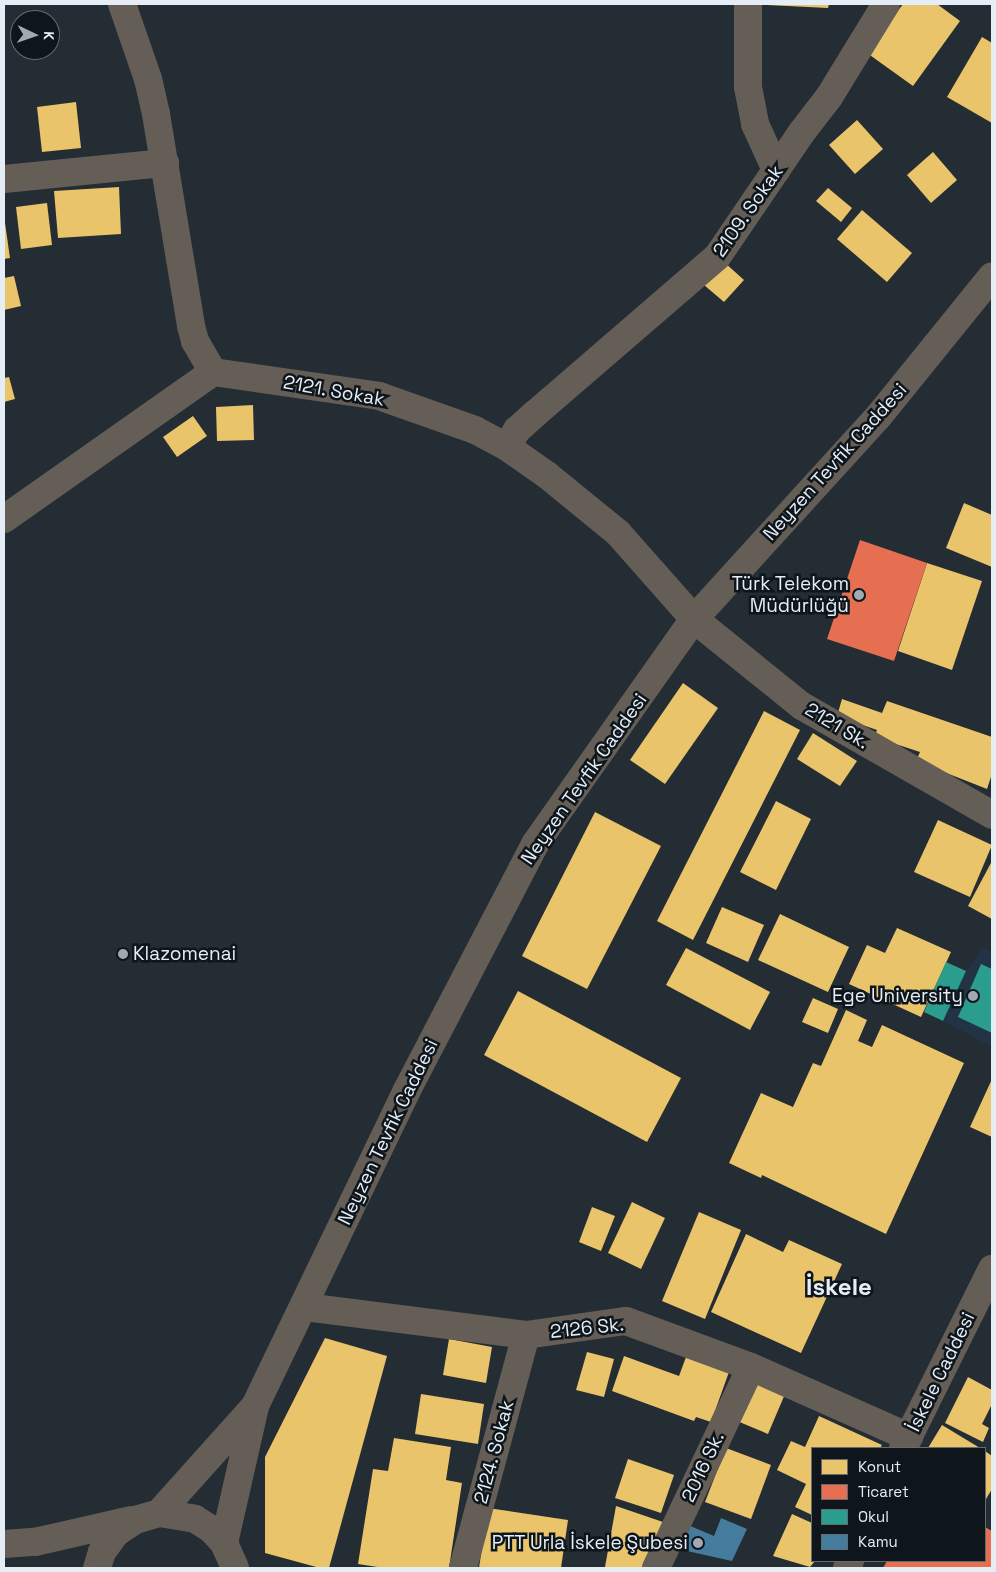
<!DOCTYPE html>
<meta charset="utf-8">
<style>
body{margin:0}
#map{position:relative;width:996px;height:1572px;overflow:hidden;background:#242c34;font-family:"Space Grotesk",sans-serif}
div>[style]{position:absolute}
.built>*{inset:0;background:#213344}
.homes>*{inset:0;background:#e9c46a}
.shops>*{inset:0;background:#e76f51}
.schools>*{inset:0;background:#2a9d8f}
.public>*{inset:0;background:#457b9d}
.minor>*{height:28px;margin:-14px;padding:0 14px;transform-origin:14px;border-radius:14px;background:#645e56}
.dots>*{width:14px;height:14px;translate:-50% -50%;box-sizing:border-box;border:2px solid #0e151b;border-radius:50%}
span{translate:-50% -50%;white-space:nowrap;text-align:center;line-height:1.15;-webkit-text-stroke:5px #0e151b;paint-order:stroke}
.street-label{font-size:19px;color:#e5eef7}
.poi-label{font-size:19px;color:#e5eef7}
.right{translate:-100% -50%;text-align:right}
.left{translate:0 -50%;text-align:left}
.district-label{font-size:24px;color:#e5eef7;font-weight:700}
.frame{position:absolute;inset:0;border:5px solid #e5eef7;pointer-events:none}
.legend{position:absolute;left:811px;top:1447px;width:175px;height:115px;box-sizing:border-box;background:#0e151b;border:1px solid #646c73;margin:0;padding:6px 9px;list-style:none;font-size:15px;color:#e5eef7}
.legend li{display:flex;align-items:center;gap:10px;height:25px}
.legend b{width:25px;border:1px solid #646c73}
.north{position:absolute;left:10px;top:10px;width:50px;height:50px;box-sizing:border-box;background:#0e151b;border:1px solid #646c73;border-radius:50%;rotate:93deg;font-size:14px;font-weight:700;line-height:20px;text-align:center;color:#e5eef7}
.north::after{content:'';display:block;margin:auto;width:18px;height:22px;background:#a1aab3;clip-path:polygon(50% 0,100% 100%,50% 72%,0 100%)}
</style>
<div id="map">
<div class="built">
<i style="clip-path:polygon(982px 947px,992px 952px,992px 1047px,943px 1021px,966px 971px)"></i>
</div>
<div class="homes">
<i style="clip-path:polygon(767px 4px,829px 4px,828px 8px,767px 5px)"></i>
<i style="clip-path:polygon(903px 4px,937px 4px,960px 21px,913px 86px,867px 53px)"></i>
<i style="clip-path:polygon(982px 37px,992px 43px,992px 123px,947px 97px)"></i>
<i style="clip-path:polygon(76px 102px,81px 148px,42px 152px,37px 107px)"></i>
<i style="clip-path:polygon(857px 120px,883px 149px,855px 174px,829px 145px)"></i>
<i style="clip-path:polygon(933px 152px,957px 180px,931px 203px,907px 175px)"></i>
<i style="clip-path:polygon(119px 187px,121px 234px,58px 238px,54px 191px)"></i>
<i style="clip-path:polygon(828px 188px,852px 208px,841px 222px,816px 201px)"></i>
<i style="clip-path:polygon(47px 203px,52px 245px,21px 249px,16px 207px)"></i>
<i style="clip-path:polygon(862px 210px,912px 253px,887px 282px,837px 239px)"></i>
<i style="clip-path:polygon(4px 216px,10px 258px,4px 259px)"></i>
<i style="clip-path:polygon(724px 262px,744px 280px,724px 302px,704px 285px)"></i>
<i style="clip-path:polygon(14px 276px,21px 306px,4px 310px,4px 278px)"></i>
<i style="clip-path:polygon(9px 377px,15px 399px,4px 402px,4px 378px)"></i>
<i style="clip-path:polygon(253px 405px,254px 440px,217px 441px,216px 407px)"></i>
<i style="clip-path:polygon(193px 416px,207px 436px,177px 457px,163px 437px)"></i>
<i style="clip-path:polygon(964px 503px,992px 515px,992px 567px,946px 548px)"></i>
<i style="clip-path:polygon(927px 563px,982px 581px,952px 670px,898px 651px)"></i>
<i style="clip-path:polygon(683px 683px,718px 708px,665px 784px,630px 760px)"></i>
<i style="clip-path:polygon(842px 699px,882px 713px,887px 701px,992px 737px,992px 774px,987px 789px,916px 761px,920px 752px,874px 737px,877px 730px,837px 716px)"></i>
<i style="clip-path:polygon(764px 711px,800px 730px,693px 940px,657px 921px)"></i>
<i style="clip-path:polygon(813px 733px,857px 761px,840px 786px,797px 759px)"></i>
<i style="clip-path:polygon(776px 801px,811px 819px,776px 890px,740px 872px)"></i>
<i style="clip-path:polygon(595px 812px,661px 846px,587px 989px,522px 956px)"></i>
<i style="clip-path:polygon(938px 820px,992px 845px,970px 897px,914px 872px)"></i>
<i style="clip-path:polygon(992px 861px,992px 919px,968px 906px)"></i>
<i style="clip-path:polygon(722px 907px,764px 925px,748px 962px,706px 943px)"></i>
<i style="clip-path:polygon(780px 914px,849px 947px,828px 992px,758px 960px)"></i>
<i style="clip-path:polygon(897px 928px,951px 952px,921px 1017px,849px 984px,867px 945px,885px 953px)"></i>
<i style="clip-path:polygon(686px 948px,770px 992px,750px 1030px,666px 985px)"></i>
<i style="clip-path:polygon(518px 991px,681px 1078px,647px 1142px,484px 1055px)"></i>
<i style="clip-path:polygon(813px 998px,838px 1009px,828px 1033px,802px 1022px)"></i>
<i style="clip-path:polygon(846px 1010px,867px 1020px,858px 1041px,872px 1047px,882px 1025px,964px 1063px,886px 1234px,762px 1175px,761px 1178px,729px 1163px,761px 1093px,793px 1107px,813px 1063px,821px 1066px)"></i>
<i style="clip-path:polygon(992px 1079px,992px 1137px,970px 1127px)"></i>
<i style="clip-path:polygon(632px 1202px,665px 1218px,641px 1269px,608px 1253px)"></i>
<i style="clip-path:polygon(592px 1207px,615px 1216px,601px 1251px,579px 1242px)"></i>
<i style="clip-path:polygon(699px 1212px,741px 1230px,705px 1319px,662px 1301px)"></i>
<i style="clip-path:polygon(746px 1234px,783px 1252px,789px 1240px,842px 1264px,801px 1353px,711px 1312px)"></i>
<i style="clip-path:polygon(325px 1338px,387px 1356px,329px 1568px,320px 1568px,265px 1553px,265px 1457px)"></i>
<i style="clip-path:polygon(449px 1339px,492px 1347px,486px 1383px,443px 1375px)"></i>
<i style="clip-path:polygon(587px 1352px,614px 1359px,604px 1397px,576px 1390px)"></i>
<i style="clip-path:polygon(624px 1356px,679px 1376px,686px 1357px,729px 1372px,711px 1422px,696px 1417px,694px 1421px,612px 1391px)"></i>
<i style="clip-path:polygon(968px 1377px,992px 1390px,992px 1404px,982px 1424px,989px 1428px,983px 1442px,945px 1423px)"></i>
<i style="clip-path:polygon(755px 1381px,785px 1394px,768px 1434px,737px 1421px)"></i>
<i style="clip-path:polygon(421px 1394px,484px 1404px,478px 1444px,415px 1434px)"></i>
<i style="clip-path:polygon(819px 1416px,882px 1445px,880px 1448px,812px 1448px,812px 1515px,795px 1507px,806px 1484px,777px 1470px,791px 1441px,805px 1447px)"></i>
<i style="clip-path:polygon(942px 1425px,980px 1448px,928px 1448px)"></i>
<i style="clip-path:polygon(394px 1438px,451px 1447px,446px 1480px,462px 1483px,449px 1568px,384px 1568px,358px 1564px,373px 1469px,388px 1471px)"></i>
<i style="clip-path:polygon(726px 1448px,771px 1465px,751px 1519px,705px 1502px)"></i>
<i style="clip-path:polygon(985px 1451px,992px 1456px,992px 1489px,986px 1499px)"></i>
<i style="clip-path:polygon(628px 1459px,674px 1475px,661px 1513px,615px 1498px)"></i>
<i style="clip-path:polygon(616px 1506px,663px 1522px,649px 1568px,605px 1567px)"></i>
<i style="clip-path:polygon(488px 1508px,568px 1520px,561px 1568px,479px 1568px)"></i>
<i style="clip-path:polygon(792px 1514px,812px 1523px,812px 1561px,815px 1561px,810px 1567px,773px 1556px)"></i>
</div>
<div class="shops">
<i style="clip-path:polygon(860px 540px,927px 563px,894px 661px,827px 639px)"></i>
<i style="clip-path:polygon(985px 1527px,992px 1531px,992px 1568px,883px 1568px,887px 1561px,985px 1561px)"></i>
</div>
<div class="schools">
<i style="clip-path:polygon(946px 962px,966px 971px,943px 1021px,924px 1012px)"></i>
<i style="clip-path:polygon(981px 964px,992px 969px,992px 1033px,958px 1017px)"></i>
</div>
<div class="public">
<i style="clip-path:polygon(721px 1518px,747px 1529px,732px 1561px,678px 1549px,688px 1525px,714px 1536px)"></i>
</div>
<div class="minor">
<i style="left:122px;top:4px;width:79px;rotate:70.9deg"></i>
<i style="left:148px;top:79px;width:36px;rotate:77deg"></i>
<i style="left:156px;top:114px;width:215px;rotate:80.6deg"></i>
<i style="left:191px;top:326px;width:16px;rotate:75deg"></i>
<i style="left:195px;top:341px;width:36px;rotate:60deg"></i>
<i style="left:748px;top:4px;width:83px;rotate:90deg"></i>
<i style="left:748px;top:87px;width:38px;rotate:79deg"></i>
<i style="left:755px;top:124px;width:51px;rotate:65.5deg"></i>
<i style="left:4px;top:179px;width:162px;rotate:-5.7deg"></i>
<i style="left:507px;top:447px;width:20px;rotate:-60deg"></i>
<i style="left:517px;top:430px;width:25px;rotate:-42deg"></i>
<i style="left:536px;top:413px;width:239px;rotate:-40.8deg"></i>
<i style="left:717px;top:257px;width:151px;rotate:-55.8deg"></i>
<i style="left:802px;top:132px;width:44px;rotate:-52.4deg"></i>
<i style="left:829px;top:97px;width:109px;rotate:-58.5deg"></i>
<i style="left:4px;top:519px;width:256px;rotate:-35.1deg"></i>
<i style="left:213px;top:372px;width:168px;rotate:8.2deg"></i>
<i style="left:379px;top:396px;width:102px;rotate:19.5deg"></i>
<i style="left:475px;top:430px;width:36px;rotate:28deg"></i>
<i style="left:507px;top:447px;width:49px;rotate:35deg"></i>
<i style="left:547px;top:475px;width:92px;rotate:39.2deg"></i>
<i style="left:618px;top:533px;width:115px;rotate:48.5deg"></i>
<i style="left:694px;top:619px;width:139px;rotate:38.9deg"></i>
<i style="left:802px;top:706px;width:219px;rotate:29.8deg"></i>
<i style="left:305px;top:1307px;width:223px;rotate:7.2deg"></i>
<i style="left:526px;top:1335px;width:101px;rotate:-8deg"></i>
<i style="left:626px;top:1321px;width:133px;rotate:20.2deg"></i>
<i style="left:751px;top:1367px;width:173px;rotate:23.9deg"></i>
<i style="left:903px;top:1448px;width:200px;rotate:-63.6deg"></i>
<i style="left:159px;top:1513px;width:142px;rotate:-48.1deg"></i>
<i style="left:224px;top:1543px;width:140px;rotate:-77.2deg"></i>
<i style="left:255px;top:1406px;width:348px;rotate:-64.3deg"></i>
<i style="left:406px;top:1092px;width:280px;rotate:-62.5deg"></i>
<i style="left:535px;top:844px;width:276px;rotate:-54.8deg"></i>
<i style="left:694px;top:619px;width:273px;rotate:-47.7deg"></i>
<i style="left:878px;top:417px;width:181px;rotate:-51deg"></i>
<i style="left:4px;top:1544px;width:31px;rotate:-4deg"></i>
<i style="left:35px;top:1542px;width:98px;rotate:-12.9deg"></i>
<i style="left:97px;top:1568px;width:17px;rotate:-73deg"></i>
<i style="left:102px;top:1552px;width:24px;rotate:-54deg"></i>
<i style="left:116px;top:1533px;width:23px;rotate:-34deg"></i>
<i style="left:135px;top:1520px;width:25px;rotate:-16deg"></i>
<i style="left:159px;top:1513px;width:36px;rotate:9deg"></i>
<i style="left:195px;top:1519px;width:19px;rotate:32deg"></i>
<i style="left:211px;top:1529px;width:19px;rotate:47deg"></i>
<i style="left:224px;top:1543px;width:27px;rotate:66deg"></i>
<i style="left:463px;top:1568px;width:241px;rotate:-74.9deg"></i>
<i style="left:656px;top:1568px;width:222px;rotate:-64.7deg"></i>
<i style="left:847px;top:1568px;width:8px;rotate:-67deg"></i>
</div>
<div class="dots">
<i style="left:859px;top:595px;background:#a1aab3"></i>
<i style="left:123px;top:954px;background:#a1aab3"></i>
<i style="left:973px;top:996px;background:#a1aab3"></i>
<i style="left:698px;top:1543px;background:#a1aab3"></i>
</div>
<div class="street-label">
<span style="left:748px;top:211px;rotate:-55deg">2109. Sokak</span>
<span style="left:334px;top:391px;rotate:10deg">2121. Sokak</span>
<span style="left:835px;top:462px;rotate:-48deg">Neyzen Tevfik Caddesi</span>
<span style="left:837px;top:726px;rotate:31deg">2121 Sk.</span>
<span style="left:584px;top:779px;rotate:-55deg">Neyzen Tevfik Caddesi</span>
<span style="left:388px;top:1132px;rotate:-64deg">Neyzen Tevfik Caddesi</span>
<span style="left:587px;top:1328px;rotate:-6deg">2126 Sk.</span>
<span style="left:941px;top:1372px;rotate:-64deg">İskele Caddesi</span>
<span style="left:494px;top:1452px;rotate:-75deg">2124. Sokak</span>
<span style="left:703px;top:1467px;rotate:-65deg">2016 Sk.</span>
</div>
<div class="poi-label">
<span class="right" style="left:849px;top:595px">Türk Telekom<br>Müdürlüğü</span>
<span class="left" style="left:133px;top:954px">Klazomenai</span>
<span class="right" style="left:963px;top:996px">Ege University</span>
<span class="right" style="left:688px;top:1543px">PTT Urla İskele Şubesi</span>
</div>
<div class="district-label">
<span style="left:839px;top:1287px">İskele</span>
</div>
<div class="frame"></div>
<ul class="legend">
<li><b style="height:14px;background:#e9c46a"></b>Konut</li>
<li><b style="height:14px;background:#e76f51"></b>Ticaret</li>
<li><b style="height:14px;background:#2a9d8f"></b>Okul</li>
<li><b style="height:14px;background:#457b9d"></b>Kamu</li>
</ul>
<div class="north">K</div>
</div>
